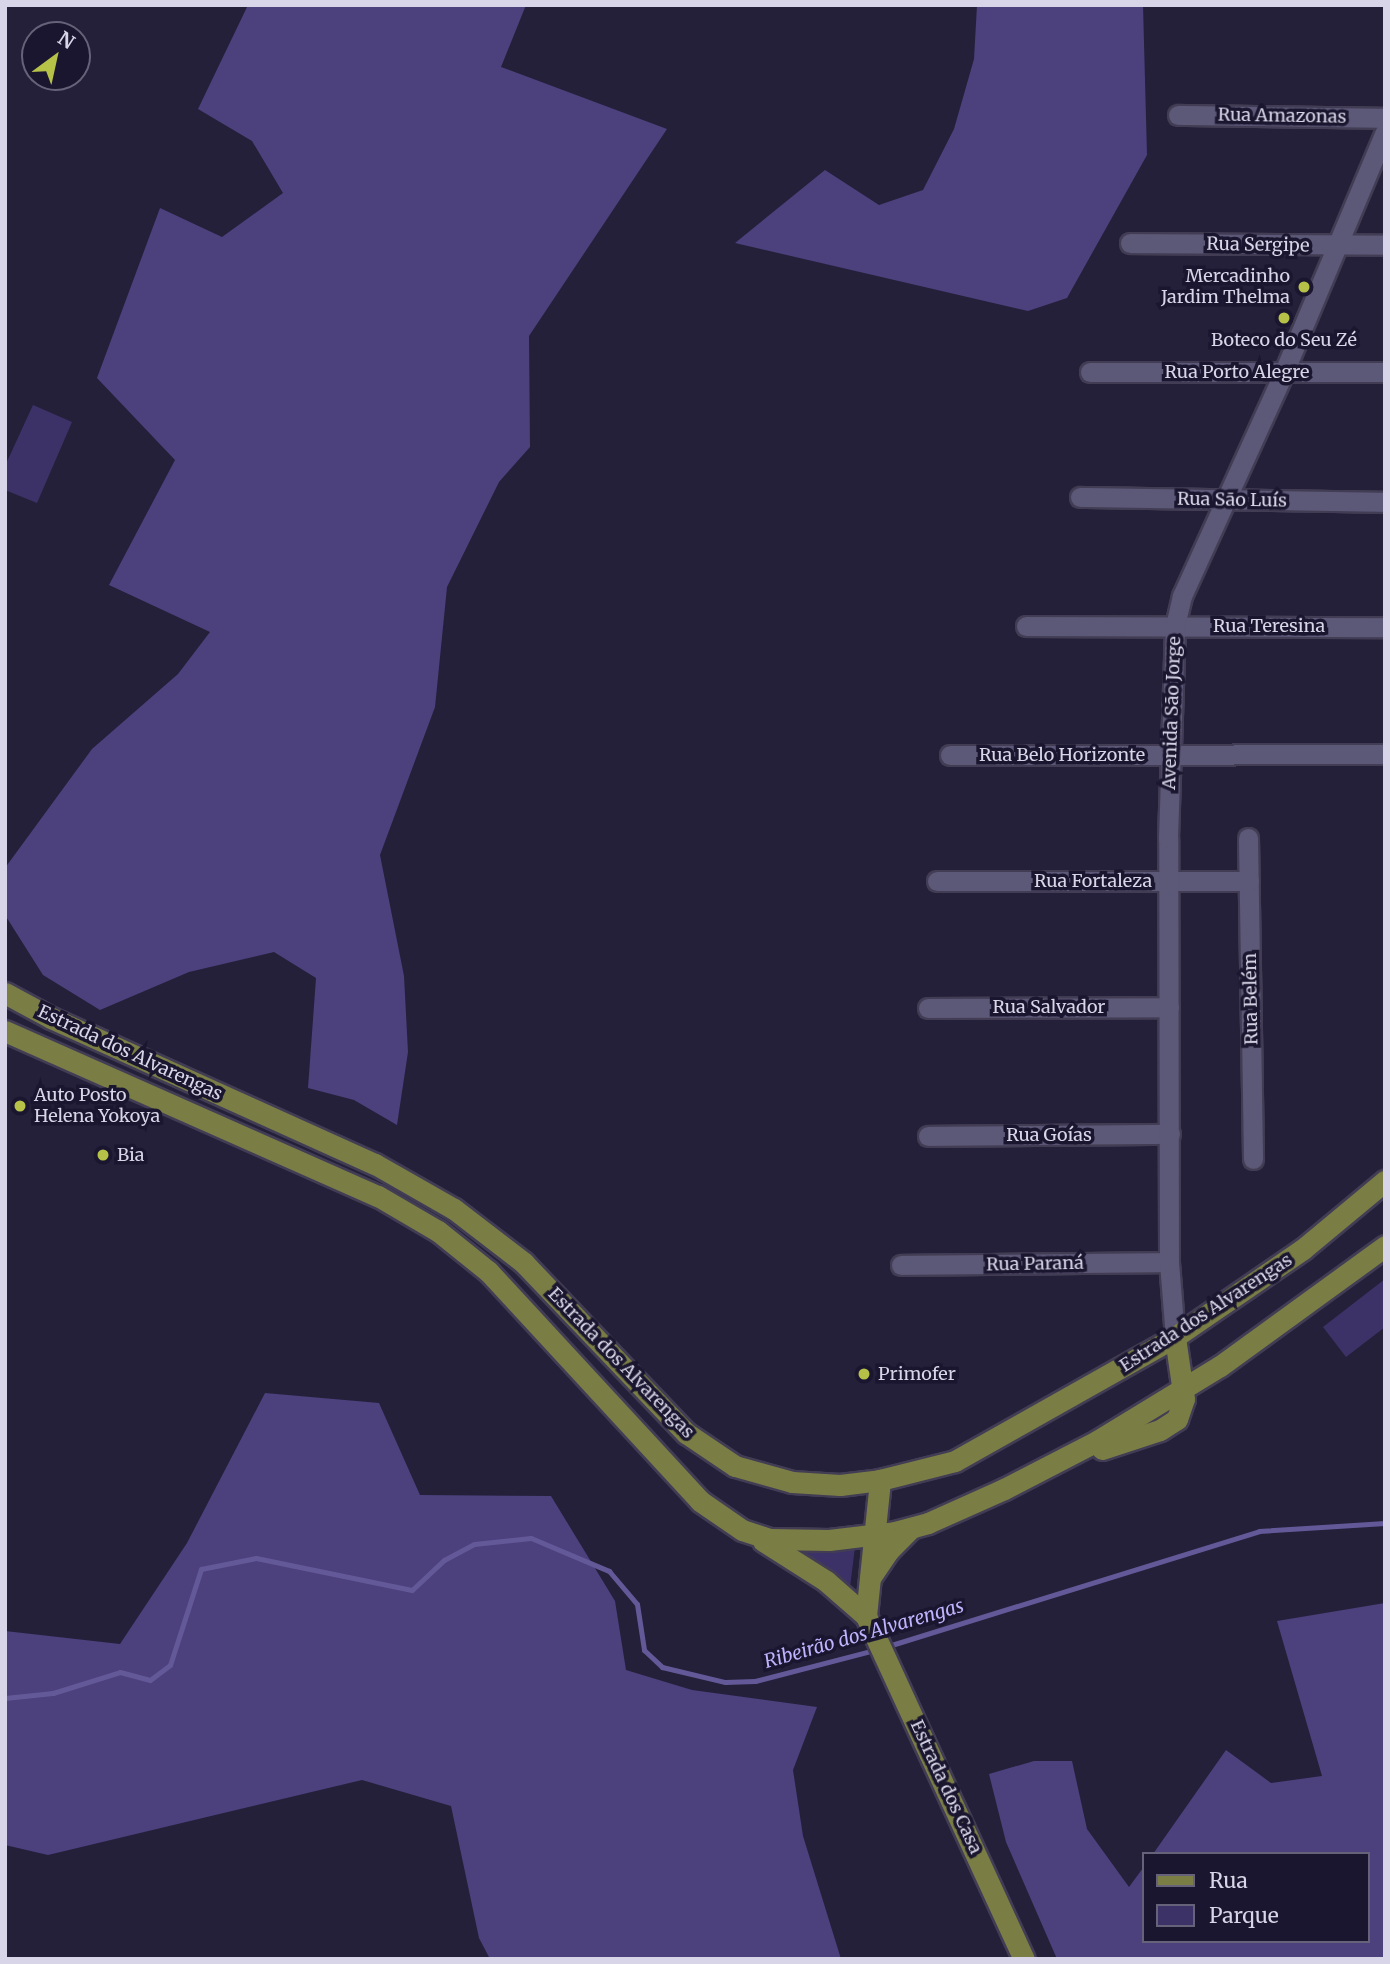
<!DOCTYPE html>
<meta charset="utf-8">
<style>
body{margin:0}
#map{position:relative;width:1390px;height:1964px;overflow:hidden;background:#24203a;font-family:Merriweather,serif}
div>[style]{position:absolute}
.green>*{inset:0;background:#3d3268}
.forest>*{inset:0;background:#4c407d}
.stream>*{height:5px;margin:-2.5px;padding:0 2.5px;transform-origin:2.5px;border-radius:2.5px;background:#645998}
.roads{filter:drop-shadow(2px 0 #423d54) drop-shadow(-2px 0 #423d54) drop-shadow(0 2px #423d54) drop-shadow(0 -2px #423d54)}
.street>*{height:19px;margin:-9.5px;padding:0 9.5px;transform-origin:9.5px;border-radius:9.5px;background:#5c5877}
.primary>*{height:21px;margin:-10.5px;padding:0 10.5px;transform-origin:10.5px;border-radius:10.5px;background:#7a7e45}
.dots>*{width:19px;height:19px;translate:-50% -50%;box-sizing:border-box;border:4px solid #1b162f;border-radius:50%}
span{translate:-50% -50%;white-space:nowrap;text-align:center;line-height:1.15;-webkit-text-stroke:7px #1b162f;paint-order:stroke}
.street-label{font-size:18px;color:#d7d5e7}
.poi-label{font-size:18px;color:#d7d5e7}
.right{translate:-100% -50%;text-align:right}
.left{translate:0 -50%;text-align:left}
.water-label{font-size:19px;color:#beb4fe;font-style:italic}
.frame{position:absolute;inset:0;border:7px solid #d7d5e7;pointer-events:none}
.legend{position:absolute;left:1142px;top:1852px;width:228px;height:91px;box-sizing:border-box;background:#1b162f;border:2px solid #666279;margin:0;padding:9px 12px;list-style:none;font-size:21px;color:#d7d5e7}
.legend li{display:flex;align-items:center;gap:14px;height:35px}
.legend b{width:35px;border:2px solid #666279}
.north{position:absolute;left:21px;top:21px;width:70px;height:70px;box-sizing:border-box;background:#1b162f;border:2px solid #666279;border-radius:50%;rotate:33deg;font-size:19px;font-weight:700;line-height:28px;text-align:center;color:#d7d5e7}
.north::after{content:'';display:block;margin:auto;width:24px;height:32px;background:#b6c148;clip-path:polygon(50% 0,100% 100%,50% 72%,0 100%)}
</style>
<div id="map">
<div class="green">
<i style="clip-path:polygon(33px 405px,72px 422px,37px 503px,5px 490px,5px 466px)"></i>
<i style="clip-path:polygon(1385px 1279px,1385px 1327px,1346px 1357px,1323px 1327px)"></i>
<i style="clip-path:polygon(855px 1547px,850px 1587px,802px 1550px)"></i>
</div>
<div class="forest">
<i style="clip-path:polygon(248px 5px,526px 5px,501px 67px,667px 129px,529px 336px,530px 447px,499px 482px,447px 587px,435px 707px,380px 855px,404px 976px,408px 1052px,397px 1125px,354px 1100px,308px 1088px,316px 978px,274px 952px,189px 972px,100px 1010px,43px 975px,5px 915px,5px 868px,92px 749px,178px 674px,210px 632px,109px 585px,175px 460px,97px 378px,160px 208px,222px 237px,283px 193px,252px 141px,198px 109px)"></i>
<i style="clip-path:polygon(977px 5px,1143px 5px,1147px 155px,1067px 298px,1028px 311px,735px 243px,825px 170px,879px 205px,923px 190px,954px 129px,974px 59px)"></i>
<i style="clip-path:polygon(265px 1393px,379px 1403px,420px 1495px,551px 1496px,615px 1601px,626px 1670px,692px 1690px,817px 1707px,793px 1770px,803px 1836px,841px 1959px,490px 1959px,479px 1938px,451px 1806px,362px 1780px,48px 1855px,5px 1845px,5px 1631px,120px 1644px,187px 1543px)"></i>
<i style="clip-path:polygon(1385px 1603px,1385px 1959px,1057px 1959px,1006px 1842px,989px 1774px,1034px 1761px,1072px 1761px,1087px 1829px,1129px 1887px,1143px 1868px,1143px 1941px,1367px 1941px,1367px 1854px,1153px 1854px,1226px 1750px,1271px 1783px,1322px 1776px,1277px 1621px)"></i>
</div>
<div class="stream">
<i style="left:885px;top:1647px;width:392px;rotate:-17.2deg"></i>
<i style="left:1259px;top:1531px;width:126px;rotate:-3.6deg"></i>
<i style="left:5px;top:1698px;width:48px;rotate:-5.9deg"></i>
<i style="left:53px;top:1693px;width:70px;rotate:-17.4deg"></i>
<i style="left:120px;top:1672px;width:31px;rotate:15deg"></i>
<i style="left:150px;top:1680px;width:25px;rotate:-37deg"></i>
<i style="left:170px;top:1665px;width:101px;rotate:-72.1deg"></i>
<i style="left:201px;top:1569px;width:56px;rotate:-11.3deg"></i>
<i style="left:256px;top:1558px;width:159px;rotate:11.6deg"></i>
<i style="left:412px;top:1590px;width:44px;rotate:-43.2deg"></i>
<i style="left:444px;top:1560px;width:34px;rotate:-28deg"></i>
<i style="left:474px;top:1544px;width:57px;rotate:-6deg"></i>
<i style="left:531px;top:1538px;width:85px;rotate:22.9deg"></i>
<i style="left:609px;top:1571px;width:43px;rotate:49.7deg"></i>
<i style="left:637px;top:1604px;width:47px;rotate:81.3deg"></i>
<i style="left:644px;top:1650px;width:25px;rotate:43deg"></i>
<i style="left:662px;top:1667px;width:65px;rotate:13.4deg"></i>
<i style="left:725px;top:1682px;width:30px;rotate:-2deg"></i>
<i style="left:755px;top:1681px;width:124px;rotate:-14.5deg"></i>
</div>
<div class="roads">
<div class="street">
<i style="left:1178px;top:115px;width:207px;rotate:0.8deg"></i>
<i style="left:1130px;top:243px;width:255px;rotate:0.4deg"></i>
<i style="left:1090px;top:372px;width:295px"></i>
<i style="left:1080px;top:497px;width:305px;rotate:0.9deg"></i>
<i style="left:1026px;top:626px;width:359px;rotate:0.2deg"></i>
<i style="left:950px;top:755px;width:435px;rotate:-0.1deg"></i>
<i style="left:1248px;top:838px;width:321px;rotate:89.1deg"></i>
<i style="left:937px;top:881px;width:312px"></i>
<i style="left:928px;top:1008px;width:241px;rotate:-0.2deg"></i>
<i style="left:928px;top:1136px;width:242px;rotate:-0.5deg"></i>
<i style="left:901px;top:1265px;width:268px;rotate:-0.6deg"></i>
<i style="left:1175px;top:1337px;width:75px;rotate:-94.6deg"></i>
<i style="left:1169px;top:1262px;width:424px;rotate:-90.1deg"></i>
<i style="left:1168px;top:838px;width:212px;rotate:-88.1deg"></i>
<i style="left:1175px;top:626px;width:31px;rotate:-77deg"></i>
<i style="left:1182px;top:596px;width:246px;rotate:-65.5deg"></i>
<i style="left:1284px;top:372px;width:260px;rotate:-67.2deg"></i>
</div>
<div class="primary">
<i style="left:5px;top:993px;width:52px;rotate:28.5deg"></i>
<i style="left:51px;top:1018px;width:355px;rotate:24.3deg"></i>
<i style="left:375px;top:1164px;width:91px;rotate:29.7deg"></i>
<i style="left:454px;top:1209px;width:88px;rotate:37.6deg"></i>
<i style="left:524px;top:1263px;width:235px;rotate:46.4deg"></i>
<i style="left:686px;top:1433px;width:59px;rotate:34deg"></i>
<i style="left:735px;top:1466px;width:59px;rotate:15.7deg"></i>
<i style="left:792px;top:1482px;width:48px;rotate:3.6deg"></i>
<i style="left:840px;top:1485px;width:40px;rotate:-7.1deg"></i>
<i style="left:880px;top:1480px;width:77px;rotate:-14.2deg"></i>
<i style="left:955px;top:1461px;width:253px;rotate:-29.4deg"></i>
<i style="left:1175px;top:1337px;width:155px;rotate:-34.5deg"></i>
<i style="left:1303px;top:1249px;width:107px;rotate:-39.7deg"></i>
<i style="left:5px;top:1031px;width:408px;rotate:23.9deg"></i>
<i style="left:378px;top:1196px;width:69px;rotate:30.3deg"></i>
<i style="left:438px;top:1231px;width:65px;rotate:38.8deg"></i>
<i style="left:489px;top:1272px;width:311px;rotate:47.3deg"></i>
<i style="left:700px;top:1501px;width:51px;rotate:34.6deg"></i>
<i style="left:742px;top:1530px;width:29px;rotate:18deg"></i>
<i style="left:770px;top:1539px;width:59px;rotate:1deg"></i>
<i style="left:829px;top:1540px;width:66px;rotate:-6.9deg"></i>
<i style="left:895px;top:1532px;width:34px;rotate:-15deg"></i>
<i style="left:928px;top:1523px;width:83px;rotate:-24.1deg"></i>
<i style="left:1004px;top:1489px;width:105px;rotate:-27.3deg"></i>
<i style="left:1097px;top:1441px;width:144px;rotate:-31.4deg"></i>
<i style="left:1220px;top:1366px;width:204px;rotate:-36deg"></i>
<i style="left:1102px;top:1449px;width:61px;rotate:-18.1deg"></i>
<i style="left:1160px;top:1430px;width:20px;rotate:-33deg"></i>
<i style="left:1177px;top:1419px;width:21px;rotate:-71deg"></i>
<i style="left:1184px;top:1399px;width:63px;rotate:-98.3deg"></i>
<i style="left:763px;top:1541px;width:75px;rotate:32.4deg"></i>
<i style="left:826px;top:1581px;width:53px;rotate:41.2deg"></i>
<i style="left:866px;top:1616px;width:378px;rotate:65.3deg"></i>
<i style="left:870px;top:1578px;width:34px;rotate:-56deg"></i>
<i style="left:889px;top:1550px;width:31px;rotate:-45deg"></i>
<i style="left:866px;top:1616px;width:137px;rotate:-84.1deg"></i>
</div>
</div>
<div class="dots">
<i style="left:1304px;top:287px;background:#b6c148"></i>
<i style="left:1284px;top:318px;background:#b6c148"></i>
<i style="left:20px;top:1106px;background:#b6c148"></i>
<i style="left:103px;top:1155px;background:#b6c148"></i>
<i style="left:864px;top:1374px;background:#b6c148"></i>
</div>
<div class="street-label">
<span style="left:1282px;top:116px;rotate:1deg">Rua Amazonas</span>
<span style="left:1258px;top:245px;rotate:1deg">Rua Sergipe</span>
<span style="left:1237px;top:372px">Rua Porto Alegre</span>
<span style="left:1232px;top:500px;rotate:1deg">Rua São Luís</span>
<span style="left:1269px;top:626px">Rua Teresina</span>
<span style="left:1172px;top:713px;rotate:-88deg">Avenida São Jorge</span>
<span style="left:1062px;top:755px">Rua Belo Horizonte</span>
<span style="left:1093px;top:881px">Rua Fortaleza</span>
<span style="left:1251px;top:999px;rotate:-91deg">Rua Belém</span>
<span style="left:1049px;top:1007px">Rua Salvador</span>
<span style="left:130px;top:1053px;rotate:25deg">Estrada dos Alvarengas</span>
<span style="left:1049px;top:1135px">Rua Goías</span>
<span style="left:1035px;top:1264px;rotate:-1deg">Rua Paraná</span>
<span style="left:1206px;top:1313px;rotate:-33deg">Estrada dos Alvarengas</span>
<span style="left:621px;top:1363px;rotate:46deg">Estrada dos Alvarengas</span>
<span style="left:946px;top:1787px;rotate:65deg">Estrada dos Casa</span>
</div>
<div class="poi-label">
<span class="right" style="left:1290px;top:287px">Mercadinho<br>Jardim Thelma</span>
<span style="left:1284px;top:340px">Boteco do Seu Zé</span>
<span class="left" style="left:34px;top:1106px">Auto Posto<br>Helena Yokoya</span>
<span class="left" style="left:117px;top:1155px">Bia</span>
<span class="left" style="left:878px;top:1374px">Primofer</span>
</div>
<div class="water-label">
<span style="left:864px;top:1634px;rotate:-16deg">Ribeirão dos Alvarengas</span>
</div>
<div class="frame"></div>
<ul class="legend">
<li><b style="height:9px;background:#7a7e45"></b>Rua</li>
<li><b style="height:19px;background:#3d3268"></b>Parque</li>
</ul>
<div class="north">N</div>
</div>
